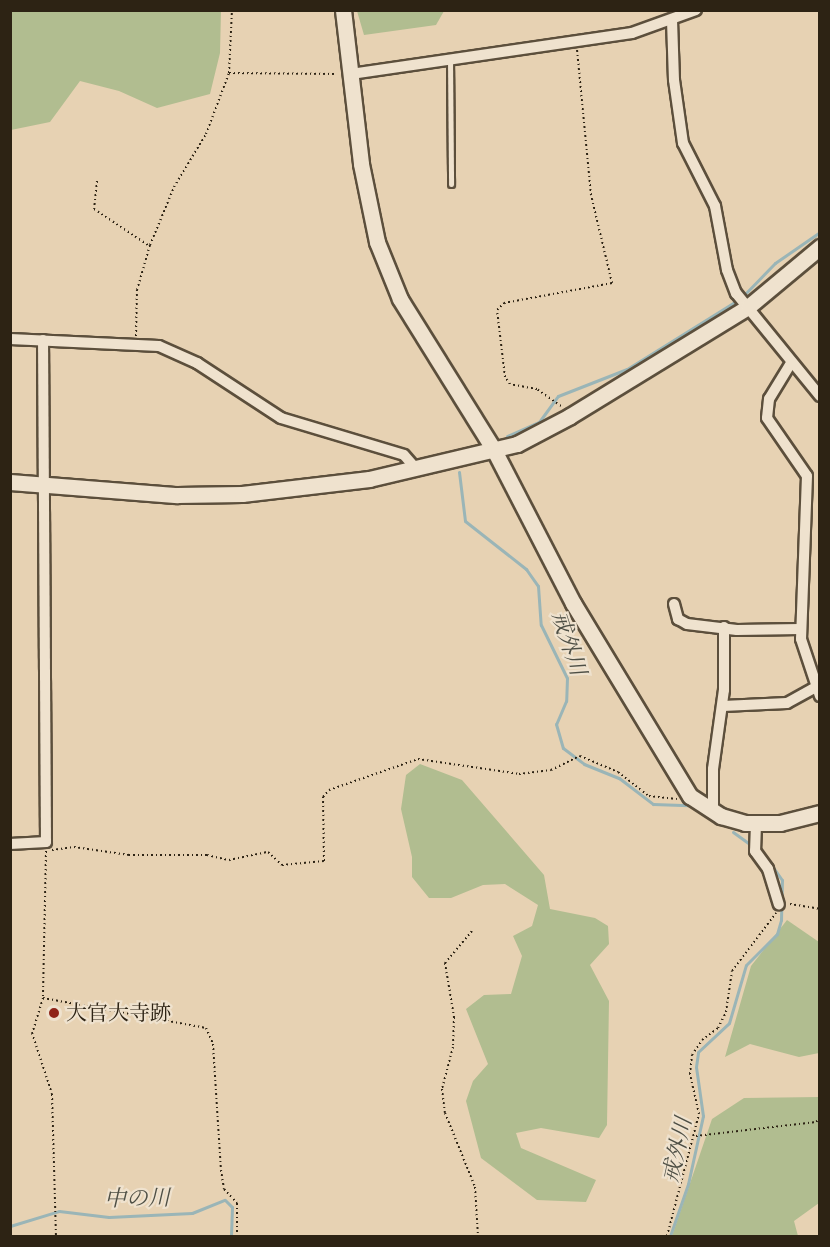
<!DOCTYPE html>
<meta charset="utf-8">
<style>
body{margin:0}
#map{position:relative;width:830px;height:1247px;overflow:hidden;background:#e7d2b3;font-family:"Libre Caslon Text","Noto Serif JP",serif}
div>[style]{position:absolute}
.green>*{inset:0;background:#b1bd90}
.stream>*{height:3px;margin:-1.5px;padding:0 1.5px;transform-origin:1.5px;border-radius:1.5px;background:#9ab5b7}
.path>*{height:2px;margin-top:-1px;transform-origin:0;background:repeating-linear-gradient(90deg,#2d2314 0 1.5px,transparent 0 4.5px)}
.roads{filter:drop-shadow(2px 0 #5c4f3c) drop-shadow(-2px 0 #5c4f3c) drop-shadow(0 2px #5c4f3c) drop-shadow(0 -2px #5c4f3c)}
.lane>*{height:5px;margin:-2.5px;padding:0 2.5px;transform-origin:2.5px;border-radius:2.5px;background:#efe2ce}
.street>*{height:10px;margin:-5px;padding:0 5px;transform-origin:5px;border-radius:5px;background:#efe2ce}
.secondary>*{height:15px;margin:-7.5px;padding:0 7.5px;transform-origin:7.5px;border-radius:7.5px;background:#efe2ce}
.dots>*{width:16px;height:16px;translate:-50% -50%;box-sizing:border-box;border:3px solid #efe2ce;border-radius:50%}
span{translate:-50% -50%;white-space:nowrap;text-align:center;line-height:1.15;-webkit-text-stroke:4.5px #efe2ce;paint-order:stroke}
.poi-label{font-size:21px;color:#2d2314}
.left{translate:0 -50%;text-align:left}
.water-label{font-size:22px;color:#4e4f45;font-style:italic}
.frame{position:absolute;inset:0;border:12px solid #2d2314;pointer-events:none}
</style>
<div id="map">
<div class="green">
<i style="clip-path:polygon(11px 10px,221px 11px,220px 53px,210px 94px,157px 108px,119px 91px,80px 81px,50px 122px,11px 130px)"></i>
<i style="clip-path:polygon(357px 11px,357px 10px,444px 11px,436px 25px,364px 35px)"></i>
<i style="clip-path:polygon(420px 764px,462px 780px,544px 875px,550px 909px,595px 918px,608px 926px,609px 944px,590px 965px,609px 1001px,607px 1125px,599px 1138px,541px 1128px,516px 1133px,521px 1148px,596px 1180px,586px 1202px,537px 1200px,481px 1158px,466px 1101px,473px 1081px,488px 1064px,466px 1009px,484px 995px,511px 994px,522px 956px,513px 936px,532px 926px,538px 905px,505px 884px,483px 885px,451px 898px,429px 898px,412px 877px,412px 857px,401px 809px,406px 775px)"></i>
<i style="clip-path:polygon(787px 920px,819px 942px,819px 1053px,799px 1057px,750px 1044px,725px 1057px,751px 966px)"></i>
<i style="clip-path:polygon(819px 1097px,819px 1203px,794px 1221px,798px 1236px,672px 1236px,712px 1119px,744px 1098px)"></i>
</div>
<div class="stream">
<i style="left:743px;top:296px;width:46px;rotate:-45.9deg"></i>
<i style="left:775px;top:263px;width:55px;rotate:-34.6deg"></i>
<i style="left:507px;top:436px;width:35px;rotate:-24deg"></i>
<i style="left:539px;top:422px;width:32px;rotate:-54deg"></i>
<i style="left:558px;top:396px;width:74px;rotate:-21.4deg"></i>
<i style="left:627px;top:369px;width:131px;rotate:-31.9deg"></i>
<i style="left:459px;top:472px;width:49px;rotate:83deg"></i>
<i style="left:465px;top:521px;width:78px;rotate:38.2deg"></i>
<i style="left:526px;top:569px;width:21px;rotate:55deg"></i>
<i style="left:538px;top:586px;width:39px;rotate:86deg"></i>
<i style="left:541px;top:625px;width:59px;rotate:63.9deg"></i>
<i style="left:567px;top:678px;width:23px;rotate:92deg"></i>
<i style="left:566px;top:701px;width:25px;rotate:113deg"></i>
<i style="left:556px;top:724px;width:25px;rotate:74deg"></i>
<i style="left:563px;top:748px;width:26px;rotate:37deg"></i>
<i style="left:584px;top:764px;width:38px;rotate:22deg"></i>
<i style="left:619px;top:778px;width:43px;rotate:37.4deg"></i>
<i style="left:653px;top:804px;width:36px;rotate:2deg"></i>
<i style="left:733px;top:832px;width:26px;rotate:36deg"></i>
<i style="left:10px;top:1226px;width:51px;rotate:-17deg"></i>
<i style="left:59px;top:1211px;width:50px;rotate:6.8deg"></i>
<i style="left:109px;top:1217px;width:83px;rotate:-2.8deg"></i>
<i style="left:192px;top:1213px;width:35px;rotate:-22deg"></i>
<i style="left:225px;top:1200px;width:10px;rotate:45deg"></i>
<i style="left:232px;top:1207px;width:29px;rotate:92deg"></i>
<i style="left:670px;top:1236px;width:55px;rotate:-70.9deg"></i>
<i style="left:688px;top:1184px;width:70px;rotate:-77.6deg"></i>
<i style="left:703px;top:1116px;width:49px;rotate:-98.1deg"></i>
<i style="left:696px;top:1067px;width:15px;rotate:-82deg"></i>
<i style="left:698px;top:1052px;width:42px;rotate:-43.1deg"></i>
<i style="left:729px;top:1023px;width:60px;rotate:-73.7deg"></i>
<i style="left:746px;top:965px;width:44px;rotate:-45deg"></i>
<i style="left:777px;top:934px;width:15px;rotate:-74deg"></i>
<i style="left:781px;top:920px;width:40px;rotate:-88.6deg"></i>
<i style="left:782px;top:880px;width:32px;rotate:-125deg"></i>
</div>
<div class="path">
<i style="left:229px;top:73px;width:108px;rotate:0.5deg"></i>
<i style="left:97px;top:181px;width:28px;rotate:96deg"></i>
<i style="left:94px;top:209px;width:65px;rotate:33.7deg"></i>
<i style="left:136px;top:336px;width:46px;rotate:-88.8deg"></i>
<i style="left:137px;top:290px;width:47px;rotate:-73.9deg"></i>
<i style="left:150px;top:245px;width:63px;rotate:-67.5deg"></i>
<i style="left:174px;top:187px;width:62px;rotate:-58.9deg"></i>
<i style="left:206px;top:134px;width:65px;rotate:-69.3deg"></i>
<i style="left:229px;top:73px;width:63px;rotate:-87.3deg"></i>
<i style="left:561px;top:406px;width:29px;rotate:-145deg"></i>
<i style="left:537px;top:389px;width:27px;rotate:-170deg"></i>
<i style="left:510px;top:384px;width:9px;rotate:-126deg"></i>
<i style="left:505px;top:377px;width:67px;rotate:-96.8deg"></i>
<i style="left:497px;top:310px;width:10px;rotate:-45deg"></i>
<i style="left:504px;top:303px;width:110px;rotate:-10.5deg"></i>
<i style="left:612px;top:283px;width:90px;rotate:-103.4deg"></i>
<i style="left:591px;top:195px;width:146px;rotate:-95.5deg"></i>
<i style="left:52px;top:850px;width:22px;rotate:-8deg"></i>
<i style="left:74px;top:847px;width:56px;rotate:8.3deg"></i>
<i style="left:129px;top:855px;width:78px"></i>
<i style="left:207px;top:855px;width:23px;rotate:13deg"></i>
<i style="left:229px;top:860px;width:40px;rotate:-12deg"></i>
<i style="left:268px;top:852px;width:19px;rotate:43deg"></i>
<i style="left:282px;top:865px;width:42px;rotate:-5.4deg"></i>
<i style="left:324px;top:861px;width:64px;rotate:-90.9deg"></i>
<i style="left:323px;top:797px;width:9px;rotate:-49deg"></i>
<i style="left:329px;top:790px;width:94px;rotate:-19.2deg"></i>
<i style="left:418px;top:759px;width:102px;rotate:8.4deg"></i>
<i style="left:519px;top:774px;width:32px;rotate:-7deg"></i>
<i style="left:551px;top:770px;width:32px;rotate:-26deg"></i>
<i style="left:580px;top:756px;width:41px;rotate:22.8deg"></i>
<i style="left:618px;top:772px;width:39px;rotate:38deg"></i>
<i style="left:649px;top:796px;width:28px;rotate:6deg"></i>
<i style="left:46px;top:851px;width:147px;rotate:91.2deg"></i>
<i style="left:43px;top:998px;width:37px;rotate:107deg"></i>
<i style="left:32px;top:1033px;width:64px;rotate:71.8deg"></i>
<i style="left:52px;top:1094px;width:142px;rotate:88.4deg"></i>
<i style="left:790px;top:904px;width:30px;rotate:9deg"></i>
<i style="left:472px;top:931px;width:42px;rotate:130.2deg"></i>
<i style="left:445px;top:963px;width:55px;rotate:80.5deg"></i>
<i style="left:454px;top:1017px;width:30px;rotate:92deg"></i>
<i style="left:453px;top:1047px;width:43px;rotate:104.7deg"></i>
<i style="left:442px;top:1089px;width:24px;rotate:83deg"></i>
<i style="left:445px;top:1113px;width:80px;rotate:67.9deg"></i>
<i style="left:475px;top:1187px;width:49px;rotate:86.5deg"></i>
<i style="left:43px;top:998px;width:166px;rotate:10.4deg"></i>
<i style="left:206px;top:1028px;width:17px;rotate:66deg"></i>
<i style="left:213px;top:1044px;width:126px;rotate:86.4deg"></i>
<i style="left:221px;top:1170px;width:19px;rotate:81deg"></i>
<i style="left:224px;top:1189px;width:19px;rotate:47deg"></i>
<i style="left:237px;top:1203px;width:33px;rotate:90deg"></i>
<i style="left:696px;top:1136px;width:121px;rotate:-6.7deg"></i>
<i style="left:816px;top:1122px;width:6px;rotate:-45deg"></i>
<i style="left:667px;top:1236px;width:126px;rotate:-75.3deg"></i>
<i style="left:699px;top:1114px;width:41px;rotate:-102.7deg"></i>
<i style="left:690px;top:1074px;width:19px;rotate:-84deg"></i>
<i style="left:692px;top:1055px;width:18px;rotate:-56deg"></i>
<i style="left:702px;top:1040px;width:20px;rotate:-37deg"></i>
<i style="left:718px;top:1028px;width:18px;rotate:-63deg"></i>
<i style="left:726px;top:1012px;width:41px;rotate:-81.7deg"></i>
<i style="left:732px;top:971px;width:73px;rotate:-52.8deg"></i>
</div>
<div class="roads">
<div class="lane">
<i style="left:450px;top:59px;width:125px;rotate:89.5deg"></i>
</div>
<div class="street">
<i style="left:672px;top:20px;width:60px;rotate:88.1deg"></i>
<i style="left:674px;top:80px;width:64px;rotate:81.9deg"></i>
<i style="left:683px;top:143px;width:71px;rotate:63.1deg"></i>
<i style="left:715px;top:206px;width:65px;rotate:79.4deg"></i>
<i style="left:727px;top:270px;width:25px;rotate:69deg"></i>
<i style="left:736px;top:293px;width:133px;rotate:50.8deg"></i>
<i style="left:351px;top:74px;width:284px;rotate:-8.3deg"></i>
<i style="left:632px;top:33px;width:68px;rotate:-19.8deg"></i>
<i style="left:10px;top:339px;width:149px;rotate:2.7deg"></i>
<i style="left:159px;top:346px;width:42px;rotate:24.1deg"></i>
<i style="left:197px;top:363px;width:100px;rotate:33.2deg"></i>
<i style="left:281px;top:418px;width:128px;rotate:16.7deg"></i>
<i style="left:404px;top:455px;width:20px;rotate:49deg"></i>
<i style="left:791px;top:363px;width:42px;rotate:121.4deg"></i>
<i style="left:769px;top:399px;width:19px;rotate:96deg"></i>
<i style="left:767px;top:418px;width:70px;rotate:55.4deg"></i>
<i style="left:807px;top:476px;width:163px;rotate:92.1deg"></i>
<i style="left:801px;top:639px;width:60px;rotate:71.6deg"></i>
<i style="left:674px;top:604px;width:16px;rotate:75deg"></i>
<i style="left:678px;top:619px;width:10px;rotate:29deg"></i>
<i style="left:687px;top:624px;width:50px;rotate:6.8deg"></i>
<i style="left:737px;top:630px;width:63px;rotate:-0.9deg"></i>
<i style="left:723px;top:706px;width:64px;rotate:-2.7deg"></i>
<i style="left:787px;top:703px;width:35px;rotate:-29deg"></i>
<i style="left:713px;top:811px;width:42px;rotate:-90deg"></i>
<i style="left:713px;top:769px;width:80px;rotate:-82.1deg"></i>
<i style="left:724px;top:690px;width:63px;rotate:-90deg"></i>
<i style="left:756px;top:824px;width:27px;rotate:92deg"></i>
<i style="left:755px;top:851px;width:22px;rotate:54deg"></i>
<i style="left:768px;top:869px;width:37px;rotate:73deg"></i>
<i style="left:10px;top:844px;width:36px;rotate:-3deg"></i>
<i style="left:46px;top:842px;width:502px;rotate:-90.34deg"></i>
</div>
<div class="secondary">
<i style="left:343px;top:10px;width:155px;rotate:83.3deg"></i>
<i style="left:361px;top:164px;width:80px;rotate:78.4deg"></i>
<i style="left:377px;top:242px;width:61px;rotate:68deg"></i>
<i style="left:400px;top:299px;width:178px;rotate:58.1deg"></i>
<i style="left:494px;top:450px;width:172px;rotate:62.7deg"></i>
<i style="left:573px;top:603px;width:226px;rotate:58.8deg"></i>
<i style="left:690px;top:796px;width:37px;rotate:33deg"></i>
<i style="left:721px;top:816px;width:25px;rotate:16deg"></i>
<i style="left:745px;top:823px;width:35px"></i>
<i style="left:780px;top:823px;width:41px;rotate:-14deg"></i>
<i style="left:10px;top:482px;width:168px;rotate:4.5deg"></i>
<i style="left:177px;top:495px;width:65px;rotate:-0.9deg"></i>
<i style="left:242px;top:494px;width:128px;rotate:-6.7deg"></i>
<i style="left:369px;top:479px;width:152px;rotate:-13.3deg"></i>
<i style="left:517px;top:444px;width:60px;rotate:-27.8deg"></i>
<i style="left:570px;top:416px;width:209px;rotate:-31.5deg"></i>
<i style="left:748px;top:307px;width:94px;rotate:-39.8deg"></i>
</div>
</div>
<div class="dots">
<i style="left:54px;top:1013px;background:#8f2418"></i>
</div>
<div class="poi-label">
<span class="left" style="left:66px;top:1013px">大官大寺跡</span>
</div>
<div class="water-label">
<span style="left:569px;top:643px;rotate:72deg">戒外川</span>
<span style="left:677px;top:1150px;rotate:-78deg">戒外川</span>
<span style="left:137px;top:1198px;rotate:-1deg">中の川</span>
</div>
<div class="frame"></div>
</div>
